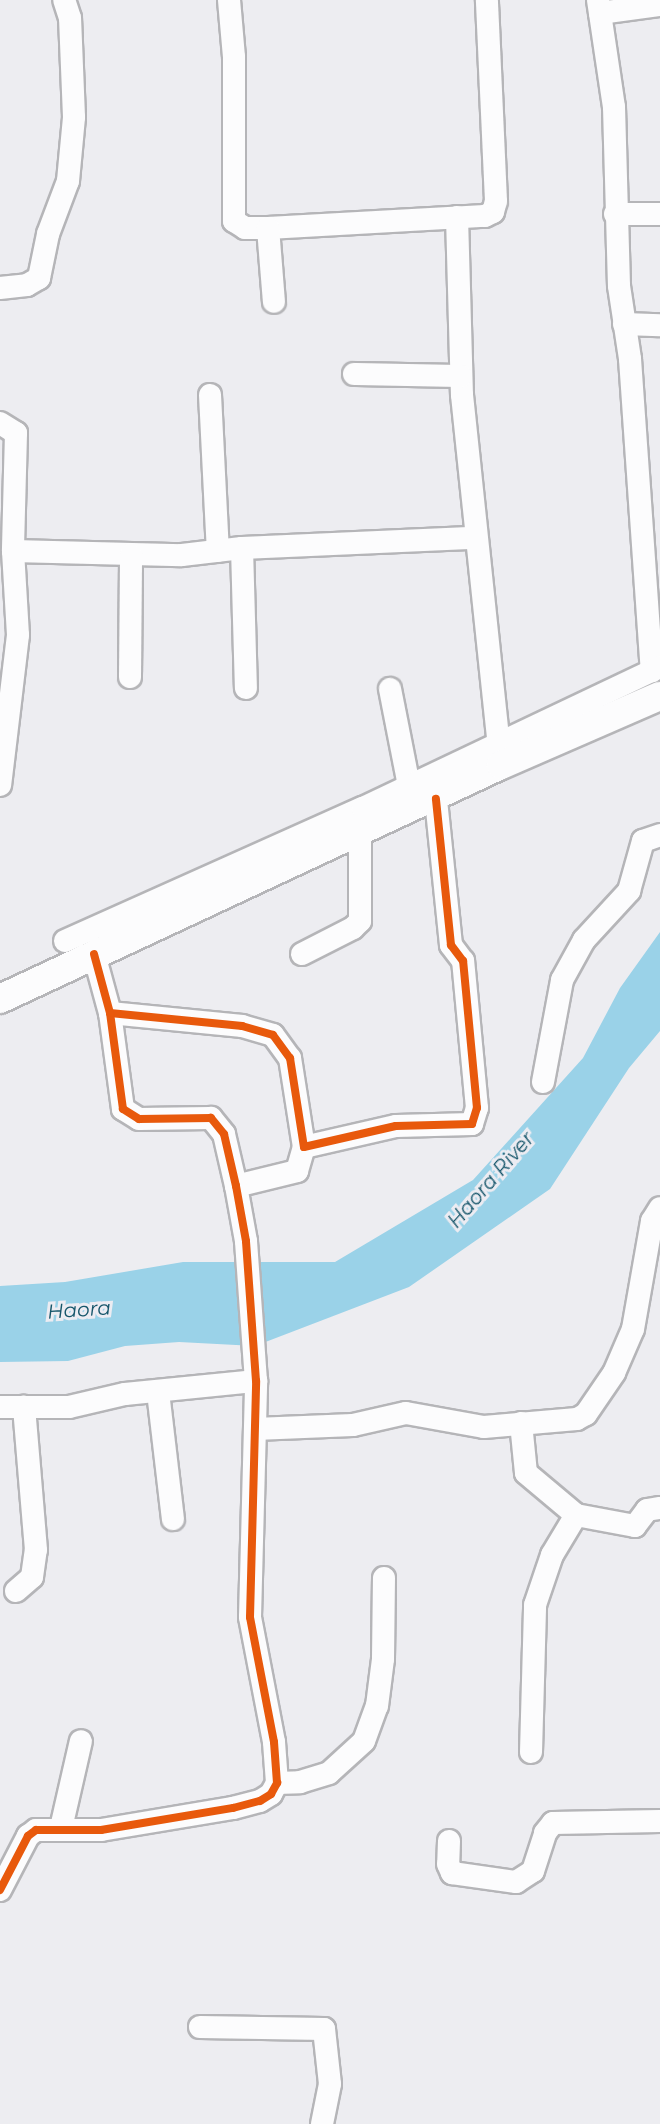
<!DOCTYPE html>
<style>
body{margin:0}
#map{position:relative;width:660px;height:2124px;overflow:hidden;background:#ededf1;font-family:Montserrat,sans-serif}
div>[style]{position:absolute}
.water>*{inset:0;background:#9ad2e8}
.roads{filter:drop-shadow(2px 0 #b5b5b8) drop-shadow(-2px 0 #b5b5b8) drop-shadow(0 2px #b5b5b8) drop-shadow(0 -2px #b5b5b8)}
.minor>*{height:22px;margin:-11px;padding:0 11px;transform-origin:11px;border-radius:11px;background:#fcfcfd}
.major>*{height:28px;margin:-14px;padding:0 14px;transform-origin:14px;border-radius:14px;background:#fcfcfd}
.cycleway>*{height:8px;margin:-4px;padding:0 4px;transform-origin:4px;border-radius:4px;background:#e8590c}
span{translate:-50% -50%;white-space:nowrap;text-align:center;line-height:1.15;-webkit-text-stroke:6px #ececf2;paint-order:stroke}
.water-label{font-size:20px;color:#16566b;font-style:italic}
</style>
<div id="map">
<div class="water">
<i style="clip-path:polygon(660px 932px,660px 1031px,629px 1068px,550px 1189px,409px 1287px,255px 1346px,179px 1342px,125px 1346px,68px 1361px,0 1362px,0 1286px,65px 1282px,183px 1262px,335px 1262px,473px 1180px,583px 1058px,620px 988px)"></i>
</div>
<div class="roads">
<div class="minor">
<i style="left:229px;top:0;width:57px;rotate:85deg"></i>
<i style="left:234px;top:57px;width:164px;rotate:90deg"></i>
<i style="left:234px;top:221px;width:13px;rotate:32deg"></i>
<i style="left:245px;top:228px;width:23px"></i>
<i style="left:268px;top:228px;width:217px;rotate:-3.2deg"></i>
<i style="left:485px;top:216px;width:9px;rotate:-27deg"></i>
<i style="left:493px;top:212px;width:11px;rotate:-75deg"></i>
<i style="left:496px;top:201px;width:201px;rotate:-92.6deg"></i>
<i style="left:598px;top:0;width:108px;rotate:81.5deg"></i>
<i style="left:614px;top:107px;width:179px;rotate:88.4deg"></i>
<i style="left:619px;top:286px;width:74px;rotate:81.4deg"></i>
<i style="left:630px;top:359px;width:313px;rotate:86deg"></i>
<i style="left:600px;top:13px;width:61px;rotate:-7.6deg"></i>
<i style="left:615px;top:214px;width:45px"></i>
<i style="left:457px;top:217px;width:178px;rotate:88.4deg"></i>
<i style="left:462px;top:395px;width:363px;rotate:84deg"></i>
<i style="left:268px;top:228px;width:74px;rotate:85.4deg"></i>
<i style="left:0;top:288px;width:27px;rotate:-6deg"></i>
<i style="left:27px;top:285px;width:14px;rotate:-30deg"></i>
<i style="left:39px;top:278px;width:45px;rotate:-78.4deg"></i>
<i style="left:48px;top:234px;width:57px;rotate:-69.3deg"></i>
<i style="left:68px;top:181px;width:64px;rotate:-84.6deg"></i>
<i style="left:74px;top:117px;width:99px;rotate:-92.3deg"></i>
<i style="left:70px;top:18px;width:19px;rotate:-108deg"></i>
<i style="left:624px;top:324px;width:36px;rotate:2deg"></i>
<i style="left:354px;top:374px;width:107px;rotate:1.1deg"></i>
<i style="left:210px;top:395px;width:156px;rotate:87.1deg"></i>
<i style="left:0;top:423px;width:19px;rotate:32deg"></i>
<i style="left:16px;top:433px;width:118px;rotate:91.5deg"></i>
<i style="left:13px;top:551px;width:84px;rotate:86.6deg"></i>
<i style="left:18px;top:635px;width:151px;rotate:96.8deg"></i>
<i style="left:242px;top:548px;width:140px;rotate:88.4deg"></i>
<i style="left:13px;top:551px;width:169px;rotate:1.4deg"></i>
<i style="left:182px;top:555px;width:60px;rotate:-6.7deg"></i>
<i style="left:242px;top:548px;width:233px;rotate:-2.5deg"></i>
<i style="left:130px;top:677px;width:122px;rotate:-89.5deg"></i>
<i style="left:390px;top:689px;width:99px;rotate:78.9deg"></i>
<i style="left:65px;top:941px;width:326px;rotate:-24.1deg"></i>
<i style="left:363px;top:808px;width:329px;rotate:-25.4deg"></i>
<i style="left:302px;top:954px;width:57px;rotate:-27deg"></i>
<i style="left:353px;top:928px;width:10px;rotate:-45deg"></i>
<i style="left:360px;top:921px;width:88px;rotate:-90deg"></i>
<i style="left:110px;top:1013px;width:133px;rotate:5.6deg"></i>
<i style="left:242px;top:1026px;width:32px;rotate:16deg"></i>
<i style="left:273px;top:1035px;width:29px;rotate:54deg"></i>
<i style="left:290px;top:1058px;width:90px;rotate:81.1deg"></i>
<i style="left:304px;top:1147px;width:94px;rotate:-12.9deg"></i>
<i style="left:396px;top:1126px;width:76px;rotate:-1.5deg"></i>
<i style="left:472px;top:1124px;width:17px;rotate:-73deg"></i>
<i style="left:477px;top:1108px;width:148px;rotate:-95.4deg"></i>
<i style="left:463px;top:961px;width:20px;rotate:-127deg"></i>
<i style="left:451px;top:945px;width:147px;rotate:-95.9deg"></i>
<i style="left:543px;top:1082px;width:104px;rotate:-79.4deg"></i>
<i style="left:562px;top:980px;width:46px;rotate:-61.2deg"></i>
<i style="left:584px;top:940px;width:67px;rotate:-47.4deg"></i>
<i style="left:629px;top:891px;width:52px;rotate:-74.4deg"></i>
<i style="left:643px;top:841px;width:18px;rotate:-19deg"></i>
<i style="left:236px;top:1186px;width:63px;rotate:-13.8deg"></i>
<i style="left:297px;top:1171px;width:25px;rotate:-74deg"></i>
<i style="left:158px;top:1392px;width:128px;rotate:83.3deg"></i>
<i style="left:0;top:1407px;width:69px"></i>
<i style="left:69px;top:1407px;width:57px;rotate:-13.1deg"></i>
<i style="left:125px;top:1394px;width:132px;rotate:-5.7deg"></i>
<i style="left:521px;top:1423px;width:50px;rotate:84.3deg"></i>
<i style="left:526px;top:1473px;width:65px;rotate:40deg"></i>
<i style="left:576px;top:1515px;width:60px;rotate:10.6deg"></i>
<i style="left:635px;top:1526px;width:20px;rotate:-53deg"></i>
<i style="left:647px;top:1510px;width:13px;rotate:-9deg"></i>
<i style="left:255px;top:1429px;width:98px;rotate:-2.3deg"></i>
<i style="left:353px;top:1425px;width:54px;rotate:-12.8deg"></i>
<i style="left:406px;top:1413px;width:79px;rotate:10.2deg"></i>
<i style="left:484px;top:1427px;width:93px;rotate:-4.9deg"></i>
<i style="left:577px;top:1419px;width:10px;rotate:-29deg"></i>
<i style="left:586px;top:1414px;width:50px;rotate:-55.7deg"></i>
<i style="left:614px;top:1373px;width:48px;rotate:-66.6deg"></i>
<i style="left:633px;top:1329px;width:110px;rotate:-80deg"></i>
<i style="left:652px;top:1221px;width:15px;rotate:-58deg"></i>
<i style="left:16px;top:1591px;width:21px;rotate:-41deg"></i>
<i style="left:32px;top:1577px;width:27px;rotate:-82deg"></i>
<i style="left:36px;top:1550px;width:144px;rotate:-94.8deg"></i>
<i style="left:531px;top:1752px;width:147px;rotate:-88.4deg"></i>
<i style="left:535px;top:1605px;width:53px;rotate:-71.2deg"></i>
<i style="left:552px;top:1555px;width:47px;rotate:-59deg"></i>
<i style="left:277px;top:1783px;width:23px;rotate:-2deg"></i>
<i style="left:300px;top:1782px;width:30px;rotate:-17deg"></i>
<i style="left:329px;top:1773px;width:47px;rotate:-42.4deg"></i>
<i style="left:364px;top:1741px;width:37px;rotate:-70deg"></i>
<i style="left:377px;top:1706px;width:47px;rotate:-82.7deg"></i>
<i style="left:383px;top:1659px;width:81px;rotate:-89.3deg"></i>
<i style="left:61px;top:1828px;width:89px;rotate:-77.1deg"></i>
<i style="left:449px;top:1841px;width:23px;rotate:92deg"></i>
<i style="left:448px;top:1864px;width:10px;rotate:66deg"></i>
<i style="left:452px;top:1873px;width:65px;rotate:8deg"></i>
<i style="left:516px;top:1882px;width:20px;rotate:-33deg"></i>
<i style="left:533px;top:1871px;width:40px;rotate:-72deg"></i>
<i style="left:545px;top:1833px;width:13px;rotate:-51deg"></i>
<i style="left:553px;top:1823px;width:107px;rotate:-1.1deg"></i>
<i style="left:0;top:1890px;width:61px;rotate:-62.6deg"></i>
<i style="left:28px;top:1836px;width:10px;rotate:-37deg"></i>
<i style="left:36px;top:1830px;width:65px"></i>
<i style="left:101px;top:1830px;width:134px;rotate:-9.5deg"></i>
<i style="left:233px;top:1808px;width:28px;rotate:-15deg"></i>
<i style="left:260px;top:1801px;width:13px;rotate:-32deg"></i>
<i style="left:271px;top:1794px;width:13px;rotate:-61deg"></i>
<i style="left:277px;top:1783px;width:41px;rotate:-94.2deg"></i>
<i style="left:274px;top:1742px;width:127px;rotate:-100.9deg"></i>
<i style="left:250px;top:1617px;width:236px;rotate:-88.5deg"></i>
<i style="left:256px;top:1381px;width:140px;rotate:-94.1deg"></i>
<i style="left:246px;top:1241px;width:56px;rotate:-100.3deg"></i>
<i style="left:236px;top:1186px;width:53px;rotate:-103deg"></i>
<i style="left:224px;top:1134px;width:21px;rotate:-129deg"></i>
<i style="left:211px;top:1118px;width:72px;rotate:179.2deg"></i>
<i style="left:139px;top:1119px;width:19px;rotate:-148deg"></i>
<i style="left:123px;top:1109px;width:97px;rotate:-97.7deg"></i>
<i style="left:110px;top:1013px;width:61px;rotate:-105.2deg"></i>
<i style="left:200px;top:2027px;width:124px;rotate:0.9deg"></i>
<i style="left:324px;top:2029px;width:55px;rotate:83.8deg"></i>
<i style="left:330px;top:2084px;width:41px;rotate:101.3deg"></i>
</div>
<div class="major">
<i style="left:0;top:999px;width:553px;rotate:-25.04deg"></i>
<i style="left:501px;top:765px;width:173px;rotate:-23.5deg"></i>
</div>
</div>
<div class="cycleway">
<i style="left:110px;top:1013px;width:133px;rotate:5.6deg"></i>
<i style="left:242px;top:1026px;width:32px;rotate:16deg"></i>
<i style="left:273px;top:1035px;width:29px;rotate:54deg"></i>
<i style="left:290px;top:1058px;width:90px;rotate:81.1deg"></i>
<i style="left:304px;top:1147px;width:94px;rotate:-12.9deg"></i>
<i style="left:396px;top:1126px;width:76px;rotate:-1.5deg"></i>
<i style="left:472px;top:1124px;width:17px;rotate:-73deg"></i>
<i style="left:477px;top:1108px;width:148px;rotate:-95.4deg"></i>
<i style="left:463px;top:961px;width:20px;rotate:-127deg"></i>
<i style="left:451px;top:945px;width:147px;rotate:-95.9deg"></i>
<i style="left:0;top:1890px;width:61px;rotate:-62.6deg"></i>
<i style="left:28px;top:1836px;width:10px;rotate:-37deg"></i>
<i style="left:36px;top:1830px;width:65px"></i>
<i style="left:101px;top:1830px;width:134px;rotate:-9.5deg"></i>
<i style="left:233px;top:1808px;width:28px;rotate:-15deg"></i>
<i style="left:260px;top:1801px;width:13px;rotate:-32deg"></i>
<i style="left:271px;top:1794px;width:13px;rotate:-61deg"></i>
<i style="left:277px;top:1783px;width:41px;rotate:-94.2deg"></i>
<i style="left:274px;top:1742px;width:127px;rotate:-100.9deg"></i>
<i style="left:250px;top:1617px;width:236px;rotate:-88.5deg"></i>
<i style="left:256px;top:1381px;width:140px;rotate:-94.1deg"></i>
<i style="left:246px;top:1241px;width:56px;rotate:-100.3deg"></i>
<i style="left:236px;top:1186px;width:53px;rotate:-103deg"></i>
<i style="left:224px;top:1134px;width:21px;rotate:-129deg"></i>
<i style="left:211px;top:1118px;width:72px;rotate:179.2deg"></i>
<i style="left:139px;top:1119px;width:19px;rotate:-148deg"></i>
<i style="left:123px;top:1109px;width:97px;rotate:-97.7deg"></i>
<i style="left:110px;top:1013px;width:61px;rotate:-105.2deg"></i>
</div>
<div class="water-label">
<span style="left:491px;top:1180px;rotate:-49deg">Haora River</span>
<span style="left:79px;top:1310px;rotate:-4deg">Haora</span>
</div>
</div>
